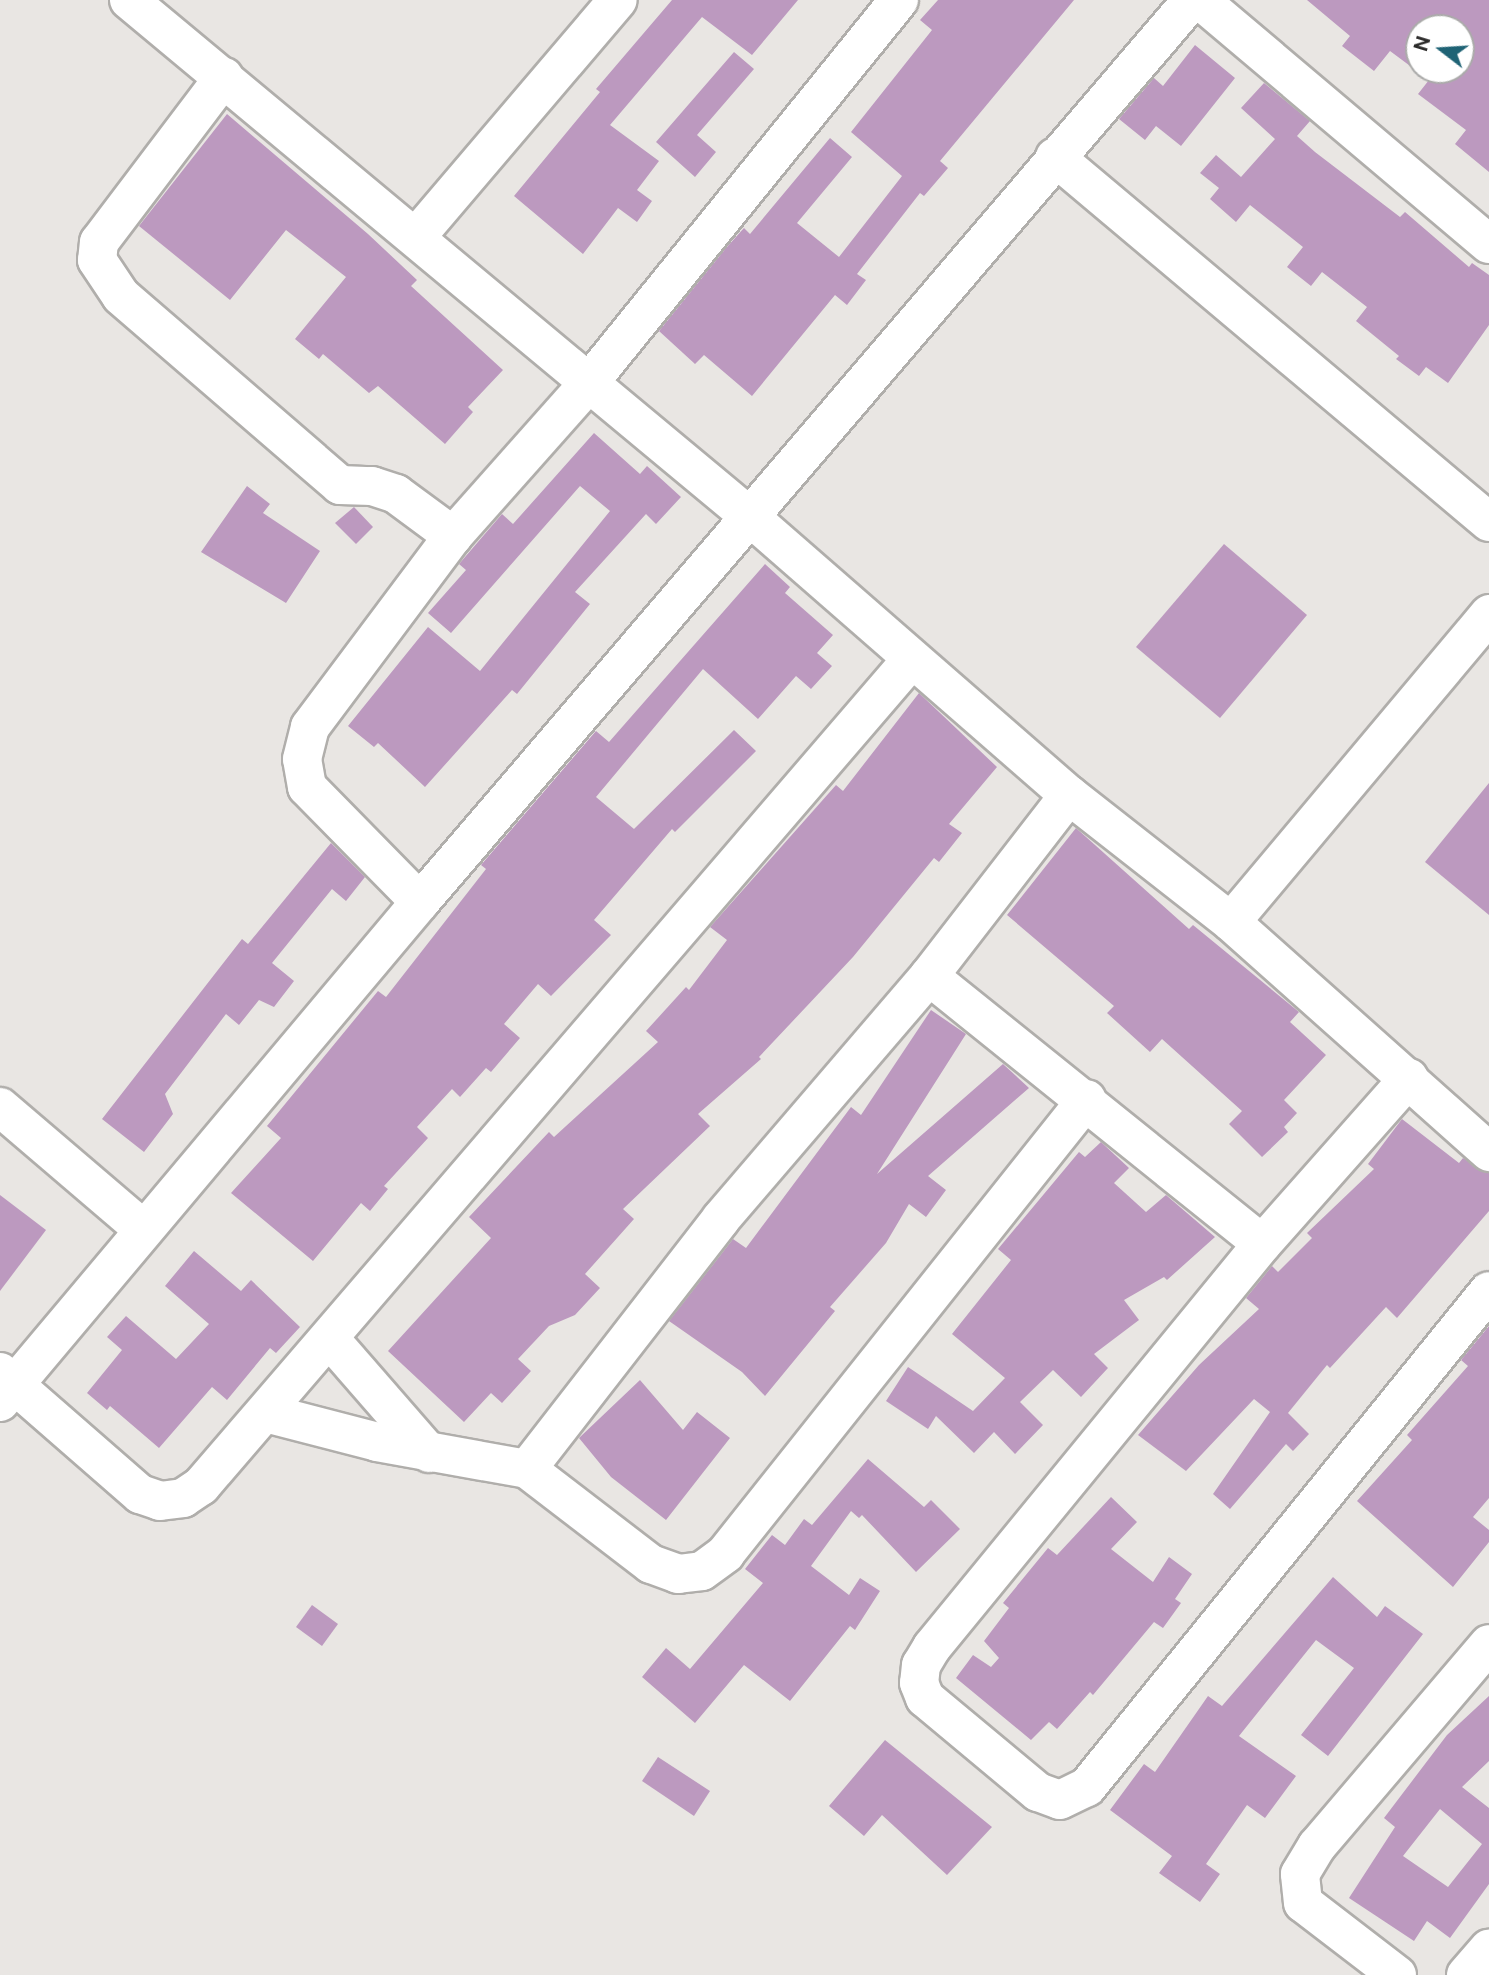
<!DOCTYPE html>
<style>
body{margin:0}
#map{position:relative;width:1489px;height:1975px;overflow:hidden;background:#e9e6e3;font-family:"Public Sans",sans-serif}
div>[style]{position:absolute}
.building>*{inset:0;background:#bc99bf}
.roads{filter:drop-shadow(2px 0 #b0aeab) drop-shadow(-2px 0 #b0aeab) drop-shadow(0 2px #b0aeab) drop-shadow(0 -2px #b0aeab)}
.minor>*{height:38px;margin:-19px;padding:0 19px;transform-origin:19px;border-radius:19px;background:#fff}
span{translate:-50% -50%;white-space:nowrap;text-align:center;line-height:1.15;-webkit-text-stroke:6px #fff;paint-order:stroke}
.north{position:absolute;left:1405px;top:14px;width:70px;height:70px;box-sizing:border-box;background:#fff;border:2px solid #aaaaa9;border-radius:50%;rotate:287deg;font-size:19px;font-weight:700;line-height:28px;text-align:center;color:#2b2a29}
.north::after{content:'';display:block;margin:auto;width:24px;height:32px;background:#1f6375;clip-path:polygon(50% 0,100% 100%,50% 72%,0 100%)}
</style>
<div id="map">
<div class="building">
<i style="clip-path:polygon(672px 0,798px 0,752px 55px,702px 17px,610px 125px,659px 161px,637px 190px,652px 201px,637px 222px,618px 208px,583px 254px,514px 196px,600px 92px,596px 89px)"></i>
<i style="clip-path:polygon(938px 0,1074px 0,940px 161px,948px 168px,924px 196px,920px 193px,857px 274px,866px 280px,847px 305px,835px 295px,752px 396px,704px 355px,695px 364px,659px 331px,726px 248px,744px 228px,750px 234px,830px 138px,852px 157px,797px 223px,839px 257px,902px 176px,851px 132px,932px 30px,920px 20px)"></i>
<i style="clip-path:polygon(evenodd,1307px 0,1489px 0,1489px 172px,1455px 144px,1466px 130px,1418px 94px,1429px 80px,1390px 51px,1374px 71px,1342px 46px,1350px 36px,1307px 0,1419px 28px,1461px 28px,1461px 70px,1419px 70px,1419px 28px)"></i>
<i style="clip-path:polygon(1195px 45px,1235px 78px,1181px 146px,1156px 126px,1145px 140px,1119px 119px,1154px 78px,1163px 86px)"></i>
<i style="clip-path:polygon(734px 52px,754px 69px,697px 135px,716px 152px,695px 177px,656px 142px)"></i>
<i style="clip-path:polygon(1264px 83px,1310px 121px,1297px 136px,1315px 152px,1400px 217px,1405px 212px,1469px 267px,1472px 263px,1489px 275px,1489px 325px,1448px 383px,1426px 367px,1419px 376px,1396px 359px,1399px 356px,1356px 321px,1367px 307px,1322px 272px,1311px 286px,1287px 267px,1303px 247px,1250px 205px,1236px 222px,1210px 199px,1219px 188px,1200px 173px,1216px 155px,1241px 177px,1275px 139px,1241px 108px)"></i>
<i style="clip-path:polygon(227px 114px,368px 234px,417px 280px,411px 286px,503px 370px,468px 407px,473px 412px,445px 444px,378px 386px,369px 393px,323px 354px,319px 359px,295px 339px,346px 277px,286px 230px,230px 300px,139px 226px)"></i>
<i style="clip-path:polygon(594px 433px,640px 474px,647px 466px,681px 497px,656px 524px,646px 514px,575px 592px,590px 604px,517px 694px,512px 690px,425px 787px,378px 743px,374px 747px,348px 726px,428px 627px,480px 671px,610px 511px,580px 486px,451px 633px,428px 613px,466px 570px,459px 564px,502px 514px,513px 524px)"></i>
<i style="clip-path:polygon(247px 486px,270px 504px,263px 513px,320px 551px,286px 603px,201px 552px)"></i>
<i style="clip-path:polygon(354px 507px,373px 527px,356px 544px,335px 523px)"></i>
<i style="clip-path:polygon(1224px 544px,1307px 615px,1220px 718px,1136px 647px)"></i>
<i style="clip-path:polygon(765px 564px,790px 587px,785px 593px,833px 635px,817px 653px,832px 666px,811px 689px,796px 676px,758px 719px,703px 669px,596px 797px,634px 829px,734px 730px,756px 751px,675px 832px,672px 829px,594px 920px,611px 935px,551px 996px,538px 984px,504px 1024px,520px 1038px,491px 1072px,486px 1068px,460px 1097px,452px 1089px,417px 1127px,428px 1138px,384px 1186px,388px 1189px,370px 1211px,361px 1203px,313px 1261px,231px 1193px,281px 1138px,267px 1126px,378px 991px,386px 997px,486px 869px,481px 865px,596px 731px,609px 742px)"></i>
<i style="clip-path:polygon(919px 693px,997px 767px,949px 824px,962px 833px,939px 862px,934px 858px,853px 957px,759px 1057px,761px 1059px,698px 1114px,710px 1126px,623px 1209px,634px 1219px,585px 1274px,600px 1288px,575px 1315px,549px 1326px,518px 1359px,531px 1371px,502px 1403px,491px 1393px,464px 1422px,388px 1351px,491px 1238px,469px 1217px,549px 1132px,554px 1137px,658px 1042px,646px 1031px,686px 987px,689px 990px,727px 940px,710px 927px,836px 785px,843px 791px)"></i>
<i style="clip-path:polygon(1489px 783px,1489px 915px,1425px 862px)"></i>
<i style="clip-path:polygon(1076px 828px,1189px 929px,1193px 925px,1299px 1012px,1290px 1022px,1326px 1055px,1284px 1100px,1297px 1113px,1284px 1127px,1288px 1132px,1262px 1157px,1229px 1124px,1242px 1111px,1162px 1039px,1150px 1052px,1107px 1013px,1114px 1006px,1007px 915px)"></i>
<i style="clip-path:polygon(331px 843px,365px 877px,346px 901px,332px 889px,272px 963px,294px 981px,274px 1007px,259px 1000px,239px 1025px,226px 1014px,165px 1094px,173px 1114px,144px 1152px,102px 1119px,242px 939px,248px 944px)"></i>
<i style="clip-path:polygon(931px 1010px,966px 1034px,877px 1174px,1003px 1064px,1029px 1088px,928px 1176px,946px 1190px,926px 1217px,909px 1204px,886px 1243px,830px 1307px,835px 1311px,765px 1396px,742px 1372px,669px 1321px,733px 1239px,746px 1248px,851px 1107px,861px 1115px)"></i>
<i style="clip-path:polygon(1402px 1119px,1459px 1163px,1463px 1158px,1489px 1173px,1489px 1211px,1397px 1318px,1386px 1307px,1330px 1368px,1327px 1365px,1288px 1413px,1309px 1434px,1293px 1451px,1286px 1444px,1230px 1509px,1213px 1494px,1270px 1412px,1254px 1399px,1186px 1471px,1138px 1435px,1199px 1365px,1259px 1309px,1246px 1298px,1272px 1266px,1278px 1272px,1312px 1238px,1307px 1233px,1374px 1169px,1368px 1164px)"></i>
<i style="clip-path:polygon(1101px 1142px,1129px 1168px,1114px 1183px,1146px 1212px,1166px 1195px,1215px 1237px,1167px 1280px,1164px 1277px,1124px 1300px,1139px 1320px,1094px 1354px,1108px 1368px,1081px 1397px,1053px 1370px,1020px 1402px,1043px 1425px,1015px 1454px,994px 1432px,974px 1453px,936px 1416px,928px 1429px,886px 1401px,908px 1367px,973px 1411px,1005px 1378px,952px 1334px,1011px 1260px,998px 1249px,1079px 1152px,1085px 1157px)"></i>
<i style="clip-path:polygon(0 1195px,46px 1230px,0 1291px)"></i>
<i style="clip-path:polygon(194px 1251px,241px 1291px,251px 1280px,300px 1327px,276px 1353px,270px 1348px,227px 1400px,212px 1387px,159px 1448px,110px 1406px,107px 1410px,87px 1393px,122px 1350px,107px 1337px,126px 1316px,176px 1359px,209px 1324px,165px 1286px)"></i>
<i style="clip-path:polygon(1489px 1326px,1489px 1498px,1473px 1517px,1489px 1530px,1489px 1542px,1453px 1587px,1357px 1501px,1412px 1440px,1407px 1435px,1468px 1366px,1461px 1360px)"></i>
<i style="clip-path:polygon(640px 1380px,683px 1430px,697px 1412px,730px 1438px,666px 1520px,611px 1477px,579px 1438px)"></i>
<i style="clip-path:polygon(868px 1459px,924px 1507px,931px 1500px,960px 1529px,916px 1572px,862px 1515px,859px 1518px,851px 1511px,811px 1566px,849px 1595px,860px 1578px,880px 1591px,855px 1630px,850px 1626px,790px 1701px,744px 1665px,695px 1723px,642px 1677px,666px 1648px,690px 1669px,763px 1583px,745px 1569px,772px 1535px,785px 1545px,804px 1519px,812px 1525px)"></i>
<i style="clip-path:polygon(1111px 1497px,1137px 1522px,1111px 1549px,1153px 1582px,1169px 1557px,1192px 1574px,1175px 1599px,1181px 1603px,1163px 1628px,1154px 1622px,1093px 1695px,1090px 1692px,1057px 1729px,1049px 1722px,1031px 1740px,956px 1678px,973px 1655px,991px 1667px,999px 1658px,984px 1641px,1009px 1608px,1003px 1603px,1048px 1548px,1057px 1555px)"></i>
<i style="clip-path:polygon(1333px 1577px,1377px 1617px,1385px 1606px,1423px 1634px,1328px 1756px,1301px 1735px,1354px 1668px,1316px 1640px,1239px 1736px,1296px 1776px,1265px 1818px,1247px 1805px,1206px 1864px,1220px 1874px,1200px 1902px,1159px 1873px,1172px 1856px,1110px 1810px,1144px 1764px,1155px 1772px,1208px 1696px,1222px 1706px)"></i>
<i style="clip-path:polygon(312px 1605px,338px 1624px,322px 1646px,296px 1627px)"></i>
<i style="clip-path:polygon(evenodd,1489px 1696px,1489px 1761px,1462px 1787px,1489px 1808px,1489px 1884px,1450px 1938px,1427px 1921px,1414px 1941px,1349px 1898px,1395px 1827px,1384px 1818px,1447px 1735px,1489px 1696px,1440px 1809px,1482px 1844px,1448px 1887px,1403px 1856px,1440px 1809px)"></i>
<i style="clip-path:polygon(885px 1740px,992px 1827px,947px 1875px,882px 1815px,864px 1836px,829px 1806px)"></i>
<i style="clip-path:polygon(658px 1757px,710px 1791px,694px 1816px,642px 1781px)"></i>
</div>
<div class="roads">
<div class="minor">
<i style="left:129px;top:0;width:807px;rotate:39.77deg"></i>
<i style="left:749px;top:516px;width:425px;rotate:41.1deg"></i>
<i style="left:1069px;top:795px;width:206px;rotate:38.1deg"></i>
<i style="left:1231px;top:922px;width:346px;rotate:41.7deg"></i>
<i style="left:1200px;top:0;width:378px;rotate:40.2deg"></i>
<i style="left:224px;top:77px;width:207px;rotate:127.1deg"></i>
<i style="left:99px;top:242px;width:18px;rotate:96deg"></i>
<i style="left:97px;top:260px;width:43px;rotate:56.3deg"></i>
<i style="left:121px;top:296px;width:289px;rotate:40.8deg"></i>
<i style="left:340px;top:485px;width:32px;rotate:2deg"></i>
<i style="left:372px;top:486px;width:25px;rotate:18deg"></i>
<i style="left:396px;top:494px;width:71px;rotate:36.4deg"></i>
<i style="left:1055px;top:157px;width:567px;rotate:40.06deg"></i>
<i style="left:416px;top:237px;width:311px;rotate:-49.6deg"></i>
<i style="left:1069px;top:795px;width:229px;rotate:127.7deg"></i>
<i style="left:929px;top:976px;width:320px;rotate:130.6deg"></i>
<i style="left:721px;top:1219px;width:316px;rotate:127.8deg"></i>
<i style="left:527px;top:1469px;width:156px;rotate:37.5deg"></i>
<i style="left:651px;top:1564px;width:29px;rotate:20deg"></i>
<i style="left:678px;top:1574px;width:24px;rotate:-7deg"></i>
<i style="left:702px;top:1571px;width:29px;rotate:-36deg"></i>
<i style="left:725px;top:1554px;width:581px;rotate:-51.49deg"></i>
<i style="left:420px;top:902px;width:161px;rotate:-134.5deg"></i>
<i style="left:307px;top:787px;width:28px;rotate:-100deg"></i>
<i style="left:302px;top:759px;width:33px;rotate:-76deg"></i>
<i style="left:310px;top:727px;width:239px;rotate:-53.2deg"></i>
<i style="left:453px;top:536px;width:203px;rotate:-48.4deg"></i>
<i style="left:588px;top:384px;width:494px;rotate:-51deg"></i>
<i style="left:1231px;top:922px;width:402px;rotate:-50deg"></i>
<i style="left:929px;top:976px;width:427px;rotate:38.8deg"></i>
<i style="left:1409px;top:1078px;width:222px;rotate:131.5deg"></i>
<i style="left:1262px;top:1244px;width:521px;rotate:129.31deg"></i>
<i style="left:932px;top:1647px;width:21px;rotate:121deg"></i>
<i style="left:921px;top:1665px;width:18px;rotate:96deg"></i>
<i style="left:919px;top:1683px;width:16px;rotate:68deg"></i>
<i style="left:925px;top:1698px;width:147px;rotate:39.8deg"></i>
<i style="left:1038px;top:1792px;width:23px;rotate:20deg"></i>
<i style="left:1060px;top:1800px;width:30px;rotate:-26deg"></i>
<i style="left:1087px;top:1787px;width:638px;rotate:-50.98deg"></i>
<i style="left:0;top:1107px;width:188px;rotate:40.5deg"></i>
<i style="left:330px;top:1339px;width:151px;rotate:49deg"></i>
<i style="left:0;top:1372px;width:186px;rotate:41.1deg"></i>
<i style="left:140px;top:1494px;width:21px;rotate:19deg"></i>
<i style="left:160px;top:1501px;width:23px;rotate:-7deg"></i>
<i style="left:183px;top:1498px;width:22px;rotate:-34deg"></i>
<i style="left:201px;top:1486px;width:1089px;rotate:-49.32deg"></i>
<i style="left:0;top:1402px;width:653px;rotate:-49.97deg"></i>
<i style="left:420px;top:902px;width:1187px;rotate:-49.44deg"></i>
<i style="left:266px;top:1413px;width:115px;rotate:14.6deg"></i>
<i style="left:377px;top:1442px;width:152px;rotate:10.2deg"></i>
<i style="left:1397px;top:1975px;width:118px;rotate:-142.5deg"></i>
<i style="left:1303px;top:1903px;width:29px;rotate:-96deg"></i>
<i style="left:1300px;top:1874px;width:33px;rotate:-59deg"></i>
<i style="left:1317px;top:1846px;width:265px;rotate:-49.6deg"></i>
<i style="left:1466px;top:1975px;width:35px;rotate:-49deg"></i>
</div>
</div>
<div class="north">N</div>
</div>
